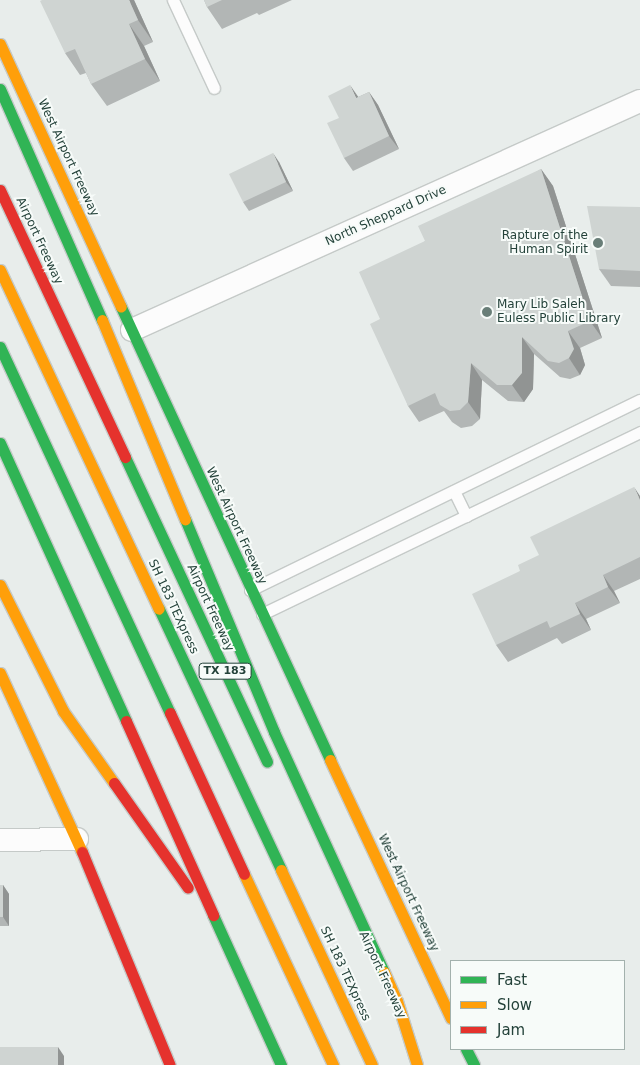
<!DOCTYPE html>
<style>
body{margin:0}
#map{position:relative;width:640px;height:1065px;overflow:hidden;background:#e8edeb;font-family:"DejaVu Sans",sans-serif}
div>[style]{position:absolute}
.roads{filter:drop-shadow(1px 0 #c5cac8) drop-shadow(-1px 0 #c5cac8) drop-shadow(0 1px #c5cac8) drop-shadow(0 -1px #c5cac8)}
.lane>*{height:11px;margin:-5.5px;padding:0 5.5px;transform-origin:5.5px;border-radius:5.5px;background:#fcfcfc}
.street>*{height:22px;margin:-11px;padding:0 11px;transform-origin:11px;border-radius:11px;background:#fcfcfc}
.fast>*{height:11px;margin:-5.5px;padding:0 5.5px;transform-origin:5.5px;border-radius:5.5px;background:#30b455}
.slow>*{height:11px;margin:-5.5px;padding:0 5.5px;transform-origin:5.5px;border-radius:5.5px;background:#ff9f0a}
.jam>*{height:11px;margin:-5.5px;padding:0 5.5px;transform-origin:5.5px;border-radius:5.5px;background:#e5322d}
.wall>*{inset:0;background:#b2b6b5}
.shaded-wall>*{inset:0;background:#919493}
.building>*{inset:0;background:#cfd4d2}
.dots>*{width:14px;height:14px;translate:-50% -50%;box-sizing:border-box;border:2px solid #f7fbf9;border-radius:50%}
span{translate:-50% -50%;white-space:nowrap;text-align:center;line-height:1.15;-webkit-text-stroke:4px #f7fbf9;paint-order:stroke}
.shield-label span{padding:1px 4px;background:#f7fbf9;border:1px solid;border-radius:4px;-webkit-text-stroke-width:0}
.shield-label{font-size:11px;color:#24423a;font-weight:700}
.street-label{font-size:12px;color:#24423a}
.poi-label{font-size:12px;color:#24423a}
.right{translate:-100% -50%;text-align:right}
.left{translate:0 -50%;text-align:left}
.legend{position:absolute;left:450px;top:960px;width:175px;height:90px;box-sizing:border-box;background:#f7fbf9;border:1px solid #a3b1ad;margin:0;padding:6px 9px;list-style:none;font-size:15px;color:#24423a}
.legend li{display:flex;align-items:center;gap:10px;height:25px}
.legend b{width:25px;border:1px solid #a3b1ad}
</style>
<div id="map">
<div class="roads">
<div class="lane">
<i style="left:173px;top:0;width:97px;rotate:65deg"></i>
<i style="left:454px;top:491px;width:28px;rotate:64deg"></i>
<i style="left:250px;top:590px;width:434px;rotate:-26deg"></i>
<i style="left:262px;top:614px;width:420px;rotate:-25.7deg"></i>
</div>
<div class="street">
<i style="left:132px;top:330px;width:557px;rotate:-24.27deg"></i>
<i style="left:0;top:840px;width:77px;rotate:-0.7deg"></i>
</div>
<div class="fast">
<i style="left:0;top:89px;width:253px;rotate:66.2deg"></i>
<i style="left:121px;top:307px;width:499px;rotate:65.2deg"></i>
<i style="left:0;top:347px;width:404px;rotate:65.1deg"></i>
<i style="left:0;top:443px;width:305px;rotate:65.6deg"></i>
<i style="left:125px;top:457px;width:336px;rotate:65deg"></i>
<i style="left:185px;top:519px;width:231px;rotate:67.3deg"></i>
<i style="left:274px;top:732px;width:264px;rotate:65.4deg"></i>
<i style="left:159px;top:609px;width:288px;rotate:64.9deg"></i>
<i style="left:213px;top:915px;width:165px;rotate:65.6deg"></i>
<i style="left:466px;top:1049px;width:18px;rotate:63deg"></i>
</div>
<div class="slow">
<i style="left:0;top:44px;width:289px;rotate:65.3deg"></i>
<i style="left:0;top:270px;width:374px;rotate:64.9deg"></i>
<i style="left:102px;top:320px;width:216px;rotate:67.4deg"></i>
<i style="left:0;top:585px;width:141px;rotate:63.4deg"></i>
<i style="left:63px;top:711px;width:88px;rotate:54.7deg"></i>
<i style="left:0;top:673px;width:197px;rotate:65.4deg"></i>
<i style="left:330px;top:760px;width:285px;rotate:64.9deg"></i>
<i style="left:281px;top:870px;width:215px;rotate:65deg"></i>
<i style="left:244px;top:874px;width:211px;rotate:65deg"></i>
<i style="left:384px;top:972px;width:32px;rotate:66deg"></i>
<i style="left:397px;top:1001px;width:67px;rotate:72.6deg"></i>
</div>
<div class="jam">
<i style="left:0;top:190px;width:295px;rotate:64.9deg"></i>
<i style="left:170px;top:713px;width:177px;rotate:65.3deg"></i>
<i style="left:126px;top:721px;width:213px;rotate:65.8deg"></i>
<i style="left:114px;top:783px;width:128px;rotate:54.8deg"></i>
<i style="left:82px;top:852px;width:230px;rotate:67.6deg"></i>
</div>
</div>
<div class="wall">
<i style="clip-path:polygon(134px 0,153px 42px,144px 46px,160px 81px,107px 106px,91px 84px,86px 73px,80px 75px,65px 53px)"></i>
<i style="clip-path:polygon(204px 0,292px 0,259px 15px,257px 13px,222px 29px,207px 7px)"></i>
<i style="clip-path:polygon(369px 92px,378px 105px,399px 149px,353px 171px,344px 158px,339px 118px,358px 97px)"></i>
<i style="clip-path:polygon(279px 162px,293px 191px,249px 211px,243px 202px)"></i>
<i style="clip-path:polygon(541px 169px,553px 186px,602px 338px,580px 348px,585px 365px,580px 375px,570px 379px,560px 377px,534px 354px,533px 389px,524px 402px,508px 401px,482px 380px,480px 419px,472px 426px,461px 428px,452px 422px,444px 411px,419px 422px,408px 406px,380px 319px,425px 241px)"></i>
<i style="clip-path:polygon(640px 207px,640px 287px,611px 286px,599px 269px)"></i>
<i style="clip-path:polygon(640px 496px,640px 579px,614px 591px,620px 603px,586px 619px,591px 630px,562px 644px,557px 638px,508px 662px,496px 645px,520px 571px)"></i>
<i style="clip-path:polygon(0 885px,3px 885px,9px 894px,9px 926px,0 926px)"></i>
</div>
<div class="shaded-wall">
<i style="clip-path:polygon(129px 0,134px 0,153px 42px,138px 20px)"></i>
<i style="clip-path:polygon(129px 24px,144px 46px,160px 81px,145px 59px)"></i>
<i style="clip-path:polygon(350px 85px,359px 98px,356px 98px)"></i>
<i style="clip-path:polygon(369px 92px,378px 105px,399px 149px,389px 136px)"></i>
<i style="clip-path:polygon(273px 153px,279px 162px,293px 191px,286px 182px)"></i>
<i style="clip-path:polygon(541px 169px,553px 186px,602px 338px,590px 321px)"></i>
<i style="clip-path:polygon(568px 331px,580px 348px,585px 365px,580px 375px,569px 358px)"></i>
<i style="clip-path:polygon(522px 337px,534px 354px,533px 389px,524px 402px,512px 385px)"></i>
<i style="clip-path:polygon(471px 363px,482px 380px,480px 419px,468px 402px)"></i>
<i style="clip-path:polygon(634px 487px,640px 496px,640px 500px)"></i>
<i style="clip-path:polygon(603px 575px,614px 591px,620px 603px,608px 587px)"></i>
<i style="clip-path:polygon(575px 603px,586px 619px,591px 630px,580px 614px)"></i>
<i style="clip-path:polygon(3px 885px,9px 894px,9px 926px,3px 917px)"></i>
<i style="clip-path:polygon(58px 1047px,64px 1056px,64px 1065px,58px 1065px)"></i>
</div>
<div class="building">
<i style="clip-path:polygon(42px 0,129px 0,138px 20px,129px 24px,145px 59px,91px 84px,75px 49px,65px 53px,40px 1px)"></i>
<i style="clip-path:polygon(204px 0,222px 0,207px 7px)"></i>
<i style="clip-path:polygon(350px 85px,356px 98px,369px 92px,389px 136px,344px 158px,327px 123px,339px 118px,328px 96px)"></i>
<i style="clip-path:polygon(273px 153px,286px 182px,243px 202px,229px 174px)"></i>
<i style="clip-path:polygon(541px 169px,590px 321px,568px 331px,574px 349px,569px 358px,559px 363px,548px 361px,522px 337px,522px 373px,512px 385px,497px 385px,471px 363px,468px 402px,460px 410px,450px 411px,440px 405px,435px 393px,408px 406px,370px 324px,380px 319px,359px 272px,425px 241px,418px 226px)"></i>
<i style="clip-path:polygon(587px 206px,640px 207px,640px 271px,599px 269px)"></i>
<i style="clip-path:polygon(634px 487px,640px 500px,640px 557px,603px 575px,608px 587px,575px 603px,580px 614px,550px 628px,547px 621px,496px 645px,472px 594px,520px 571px,518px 565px,539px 555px,530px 537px)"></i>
<i style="clip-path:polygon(0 885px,3px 885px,3px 917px,0 917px)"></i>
<i style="clip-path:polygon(0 1047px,58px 1047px,58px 1065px,0 1065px)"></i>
</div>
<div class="dots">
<i style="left:598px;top:243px;background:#697e78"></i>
<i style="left:487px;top:312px;background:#697e78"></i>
</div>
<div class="shield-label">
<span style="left:225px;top:671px">TX 183</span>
</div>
<div class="street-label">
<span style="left:68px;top:158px;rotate:65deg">West Airport Freeway</span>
<span style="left:386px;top:216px;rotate:-24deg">North Sheppard Drive</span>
<span style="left:39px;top:241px;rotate:65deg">Airport Freeway</span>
<span style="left:236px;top:526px;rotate:65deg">West Airport Freeway</span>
<span style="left:173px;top:607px;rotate:65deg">SH 183 TEXpress</span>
<span style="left:210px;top:608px;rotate:65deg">Airport Freeway</span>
<span style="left:408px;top:893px;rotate:65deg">West Airport Freeway</span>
<span style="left:345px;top:974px;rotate:65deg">SH 183 TEXpress</span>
<span style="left:382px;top:975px;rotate:65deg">Airport Freeway</span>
</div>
<div class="poi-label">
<span class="right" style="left:588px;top:243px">Rapture of the<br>Human Spirit</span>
<span class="left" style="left:497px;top:312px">Mary Lib Saleh<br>Euless Public Library</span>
</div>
<ul class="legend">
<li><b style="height:6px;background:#30b455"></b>Fast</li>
<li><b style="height:6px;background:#ff9f0a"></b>Slow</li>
<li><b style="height:6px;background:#e5322d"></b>Jam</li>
</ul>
</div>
